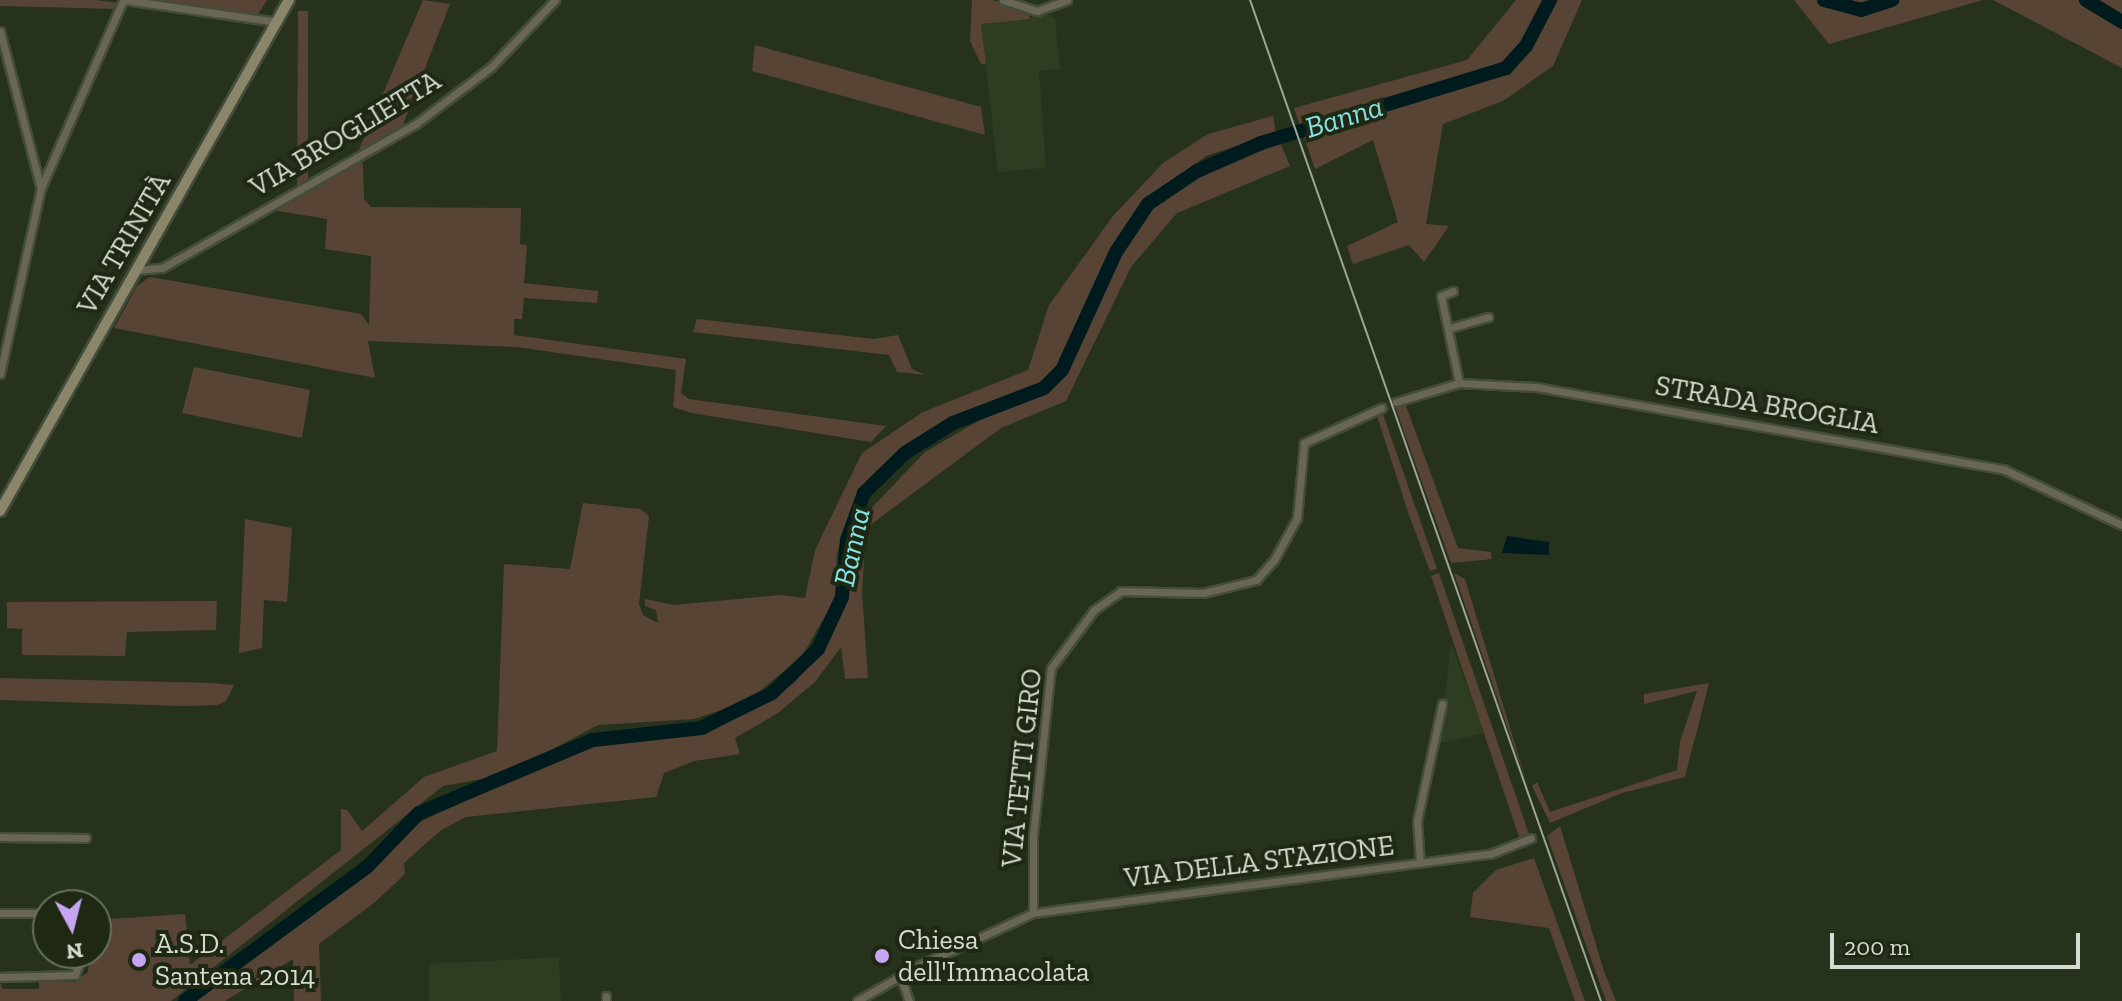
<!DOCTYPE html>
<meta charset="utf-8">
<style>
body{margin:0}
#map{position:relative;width:2122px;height:1001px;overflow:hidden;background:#27321d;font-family:"Zilla Slab",serif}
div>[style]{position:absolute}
.built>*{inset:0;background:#2e3c22}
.green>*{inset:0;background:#584434}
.water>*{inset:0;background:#001b1d}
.river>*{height:14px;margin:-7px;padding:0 7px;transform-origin:7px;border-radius:7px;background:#001b1d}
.street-tunnel>*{height:7px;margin-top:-3.5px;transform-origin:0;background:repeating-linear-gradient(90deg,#414c38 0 7px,transparent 0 10.5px)}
.roads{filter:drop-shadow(2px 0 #434d39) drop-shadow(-2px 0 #434d39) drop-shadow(0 2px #434d39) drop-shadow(0 -2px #434d39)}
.street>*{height:7px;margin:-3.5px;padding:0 3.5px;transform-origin:3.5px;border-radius:3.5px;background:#6a6655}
.secondary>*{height:10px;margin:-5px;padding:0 5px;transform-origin:5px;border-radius:5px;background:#8b856a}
.rail>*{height:2px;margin:-1px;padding:0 1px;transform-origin:1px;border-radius:1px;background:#9da696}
.dots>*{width:22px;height:22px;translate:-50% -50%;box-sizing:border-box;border:4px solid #1e2813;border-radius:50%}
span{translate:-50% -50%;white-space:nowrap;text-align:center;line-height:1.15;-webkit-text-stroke:8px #1e2813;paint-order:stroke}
.street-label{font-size:28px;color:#d5dccf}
.poi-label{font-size:28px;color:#d5dccf}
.left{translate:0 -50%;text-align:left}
.water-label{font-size:30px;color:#86e2e7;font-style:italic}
.north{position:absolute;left:32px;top:889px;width:80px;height:80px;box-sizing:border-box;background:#1e2813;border:2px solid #67705e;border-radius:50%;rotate:173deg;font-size:22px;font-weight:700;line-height:32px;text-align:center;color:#d5dccf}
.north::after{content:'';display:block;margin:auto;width:28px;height:36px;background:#c6a6f0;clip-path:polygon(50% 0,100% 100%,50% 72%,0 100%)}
.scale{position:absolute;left:1830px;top:933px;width:250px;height:36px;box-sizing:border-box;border:4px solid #d5dccf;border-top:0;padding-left:10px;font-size:24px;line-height:28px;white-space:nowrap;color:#d5dccf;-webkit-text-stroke:6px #1e2813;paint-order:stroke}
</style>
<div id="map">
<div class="built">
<i style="clip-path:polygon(1047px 15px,1055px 19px,1060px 69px,1039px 71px,1046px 168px,998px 172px,981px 24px)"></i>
<i style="clip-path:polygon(1451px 643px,1484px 733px,1440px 743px)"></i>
<i style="clip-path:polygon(559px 957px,561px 1001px,429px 1001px,429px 964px)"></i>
</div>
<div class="green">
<i style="clip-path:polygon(0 0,96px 0,119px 3px,117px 9px,0 6px)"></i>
<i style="clip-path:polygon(150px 0,267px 0,257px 16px)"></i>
<i style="clip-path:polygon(423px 0,450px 4px,401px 130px,358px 152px)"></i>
<i style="clip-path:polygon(972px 0,993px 0,1029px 11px,1029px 19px,981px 24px,986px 64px,981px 64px,970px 41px)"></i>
<i style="clip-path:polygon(1516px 0,1582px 0,1553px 66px,1503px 101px,1443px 124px,1426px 224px,1449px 226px,1424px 262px,1409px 245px,1353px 264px,1347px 246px,1398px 222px,1373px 140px,1315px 169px,1294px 108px,1467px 60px)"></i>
<i style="clip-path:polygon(1794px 0,1983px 0,1829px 44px)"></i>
<i style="clip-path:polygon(1993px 0,2122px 0,2122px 68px)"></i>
<i style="clip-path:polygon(298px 11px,308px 11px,308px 179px,297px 186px)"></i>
<i style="clip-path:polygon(755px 45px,981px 107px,985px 135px,752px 71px)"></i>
<i style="clip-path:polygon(1273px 116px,1276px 133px,1206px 156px,1147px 200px,1113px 246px,1059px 364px,1042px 383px,952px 416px,904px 448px,859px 490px,837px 553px,835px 599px,802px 656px,748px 701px,694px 719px,598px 725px,504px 775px,443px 786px,171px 1001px,0 1001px,0 982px,3px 989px,39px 989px,39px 982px,75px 982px,88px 972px,90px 953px,96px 953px,96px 920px,185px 914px,190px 965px,341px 850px,341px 809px,347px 810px,362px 831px,424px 777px,497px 751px,504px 564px,570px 569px,583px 503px,640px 509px,649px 516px,639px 604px,643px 615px,658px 623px,656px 610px,645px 606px,645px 599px,674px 605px,780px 595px,805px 598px,815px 550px,862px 453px,923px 412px,1028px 370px,1049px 305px,1113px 216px,1163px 163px,1208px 134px)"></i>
<i style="clip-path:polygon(1280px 142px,1290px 166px,1177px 213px,1131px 267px,1066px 401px,1001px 428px,866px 528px,862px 592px,868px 678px,845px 679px,841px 647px,815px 682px,778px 713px,735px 738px,740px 754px,694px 761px,664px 773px,656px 797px,466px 817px,441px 830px,404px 863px,405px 874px,374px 903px,319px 944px,321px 1001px,294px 1001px,293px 959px,225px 1001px,192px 1001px,372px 866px,411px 826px,570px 753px,613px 740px,707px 734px,793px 684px,820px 654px,844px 605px,859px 521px,925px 452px,987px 416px,1047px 393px,1066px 371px,1118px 257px,1148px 211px,1197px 174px)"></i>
<i style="clip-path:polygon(358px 160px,363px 164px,364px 199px,371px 207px,521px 208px,520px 244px,527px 245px,524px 283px,598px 291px,597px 303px,524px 298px,522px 319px,514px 319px,514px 335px,686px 359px,681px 393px,689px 399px,886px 426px,871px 442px,692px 413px,673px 407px,676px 370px,517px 347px,368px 341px,375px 378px,114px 328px,137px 286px,150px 277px,361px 314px,369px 325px,371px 256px,325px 249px,327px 219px,266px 209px)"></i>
<i style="clip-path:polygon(697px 319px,874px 339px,898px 335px,912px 369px,925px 375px,897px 372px,889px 355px,693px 332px)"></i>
<i style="clip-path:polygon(194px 367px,310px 390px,302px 438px,182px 413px)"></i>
<i style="clip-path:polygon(1405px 403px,1458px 548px,1491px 552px,1492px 559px,1451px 563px,1395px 407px)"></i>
<i style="clip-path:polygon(1383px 414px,1437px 569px,1430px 571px,1409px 515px,1377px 416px)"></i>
<i style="clip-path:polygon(245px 519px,292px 528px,287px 602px,264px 600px,262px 648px,239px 653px)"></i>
<i style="clip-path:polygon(1439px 573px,1529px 834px,1519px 837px,1431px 576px)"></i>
<i style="clip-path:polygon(1454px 573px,1465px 579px,1527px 784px)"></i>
<i style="clip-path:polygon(217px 601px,216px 630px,127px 632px,125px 656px,22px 655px,22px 629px,7px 628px,7px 602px)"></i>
<i style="clip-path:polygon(0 678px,213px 683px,234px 685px,226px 701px,217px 705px,184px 706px,0 700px)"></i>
<i style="clip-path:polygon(1709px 683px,1685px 777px,1622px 793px,1550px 823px,1532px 786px,1537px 782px,1550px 812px,1677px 770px,1680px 741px,1697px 691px,1644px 704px,1644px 694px)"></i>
<i style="clip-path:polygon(1560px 826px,1604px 971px,1616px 1001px,1606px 1001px,1547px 836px)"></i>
<i style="clip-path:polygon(1534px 858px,1585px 1001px,1575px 1001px,1549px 928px,1470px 917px,1473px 893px,1496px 870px)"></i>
</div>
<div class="water">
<i style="clip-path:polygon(1507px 536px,1549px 542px,1549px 555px,1502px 553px)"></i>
</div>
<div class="river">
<i style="left:1824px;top:0;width:38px;rotate:15deg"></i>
<i style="left:1861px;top:10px;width:33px;rotate:-18deg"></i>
<i style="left:2086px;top:0;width:42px;rotate:31.4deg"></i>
<i style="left:185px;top:1001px;width:226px;rotate:-36.4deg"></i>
<i style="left:367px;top:867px;width:75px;rotate:-46.1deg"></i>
<i style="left:419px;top:813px;width:189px;rotate:-22.8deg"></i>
<i style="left:593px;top:740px;width:109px;rotate:-6.3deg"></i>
<i style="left:701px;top:728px;width:79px;rotate:-26.2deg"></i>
<i style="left:772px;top:693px;width:64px;rotate:-43.7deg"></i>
<i style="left:818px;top:649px;width:57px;rotate:-65.2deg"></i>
<i style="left:842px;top:597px;width:57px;rotate:-85deg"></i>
<i style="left:847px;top:540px;width:50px;rotate:-70.1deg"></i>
<i style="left:864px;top:493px;width:57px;rotate:-44.3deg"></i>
<i style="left:905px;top:453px;width:57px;rotate:-32deg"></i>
<i style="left:953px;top:423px;width:97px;rotate:-21deg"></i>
<i style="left:1044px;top:388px;width:25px;rotate:-45deg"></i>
<i style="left:1062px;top:370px;width:130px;rotate:-65.4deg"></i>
<i style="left:1116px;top:252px;width:58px;rotate:-56.3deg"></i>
<i style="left:1148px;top:204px;width:59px;rotate:-34deg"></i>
<i style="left:1197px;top:171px;width:70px;rotate:-23.6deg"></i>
<i style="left:1261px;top:143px;width:256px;rotate:-17deg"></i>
<i style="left:1506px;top:68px;width:30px;rotate:-48deg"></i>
<i style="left:1526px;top:46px;width:52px;rotate:-62.4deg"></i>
</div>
<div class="street-tunnel">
<i style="left:1381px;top:408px;width:16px;rotate:-22deg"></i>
</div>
<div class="roads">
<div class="street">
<i style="left:125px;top:0;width:154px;rotate:8.2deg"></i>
<i style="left:1003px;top:0;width:36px;rotate:18deg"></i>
<i style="left:1037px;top:11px;width:32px;rotate:-20deg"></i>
<i style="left:0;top:31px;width:160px;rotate:75.5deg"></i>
<i style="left:137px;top:270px;width:25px;rotate:-5deg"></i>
<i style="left:162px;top:268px;width:293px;rotate:-29.6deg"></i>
<i style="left:417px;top:123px;width:93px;rotate:-37.1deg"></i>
<i style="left:491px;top:67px;width:93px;rotate:-46.3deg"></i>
<i style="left:1453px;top:291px;width:13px;rotate:157deg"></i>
<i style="left:1441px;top:296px;width:89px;rotate:78.3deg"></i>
<i style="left:1450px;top:328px;width:40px;rotate:-16deg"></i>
<i style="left:0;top:374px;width:190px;rotate:-77.6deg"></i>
<i style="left:41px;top:188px;width:205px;rotate:-66.4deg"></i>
<i style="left:1396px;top:402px;width:66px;rotate:-16.8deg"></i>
<i style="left:1459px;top:383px;width:77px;rotate:3deg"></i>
<i style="left:1536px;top:387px;width:476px;rotate:10deg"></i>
<i style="left:2005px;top:470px;width:129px;rotate:25.2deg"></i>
<i style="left:0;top:837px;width:86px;rotate:0.7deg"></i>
<i style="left:1420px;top:863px;width:42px;rotate:-94.1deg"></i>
<i style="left:1417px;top:821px;width:120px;rotate:-77.9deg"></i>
<i style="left:0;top:913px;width:48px"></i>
<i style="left:1033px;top:913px;width:461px;rotate:-7.4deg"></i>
<i style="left:1490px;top:854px;width:44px;rotate:-21.3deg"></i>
<i style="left:900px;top:975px;width:28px;rotate:71deg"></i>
<i style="left:0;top:977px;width:75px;rotate:-1.5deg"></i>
<i style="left:75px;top:975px;width:23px;rotate:-70deg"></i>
<i style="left:606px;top:996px;width:5px;rotate:90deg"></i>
<i style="left:857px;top:1001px;width:68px;rotate:-30deg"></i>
<i style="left:916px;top:967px;width:129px;rotate:-24.8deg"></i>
<i style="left:1033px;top:913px;width:77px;rotate:-90deg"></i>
<i style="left:1033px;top:836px;width:169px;rotate:-83.9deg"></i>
<i style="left:1051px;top:668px;width:72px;rotate:-53.4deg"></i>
<i style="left:1094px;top:610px;width:33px;rotate:-35deg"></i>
<i style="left:1121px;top:591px;width:82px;rotate:1.4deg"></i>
<i style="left:1203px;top:593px;width:55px;rotate:-13.8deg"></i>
<i style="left:1256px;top:580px;width:27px;rotate:-48deg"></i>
<i style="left:1274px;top:560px;width:48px;rotate:-61.3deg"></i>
<i style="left:1297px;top:518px;width:75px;rotate:-84.7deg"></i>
<i style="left:1304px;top:443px;width:85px;rotate:-24.4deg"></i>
</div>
<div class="secondary">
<i style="left:0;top:511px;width:587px;rotate:-60.51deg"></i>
</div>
</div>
<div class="rail">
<i style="left:1250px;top:0;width:1061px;rotate:70.68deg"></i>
</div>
<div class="dots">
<i style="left:882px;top:956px;background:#c6a6f0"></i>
<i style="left:139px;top:960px;background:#c6a6f0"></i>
</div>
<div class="street-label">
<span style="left:345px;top:134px;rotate:-31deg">VIA BROGLIETTA</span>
<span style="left:124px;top:244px;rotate:-60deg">VIA TRINITÀ</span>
<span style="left:1767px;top:405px;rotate:10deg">STRADA BROGLIA</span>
<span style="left:1022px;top:768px;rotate:-84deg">VIA TETTI GIRO</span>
<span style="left:1259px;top:862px;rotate:-7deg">VIA DELLA STAZIONE</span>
</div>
<div class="poi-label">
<span class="left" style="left:898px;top:956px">Chiesa<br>dell'Immacolata</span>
<span class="left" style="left:155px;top:960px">A.S.D.<br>Santena 2014</span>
</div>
<div class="water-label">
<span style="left:1344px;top:117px;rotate:-17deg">Banna</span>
<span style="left:852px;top:547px;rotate:-78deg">Banna</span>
</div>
<div class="north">N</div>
<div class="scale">200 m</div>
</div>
